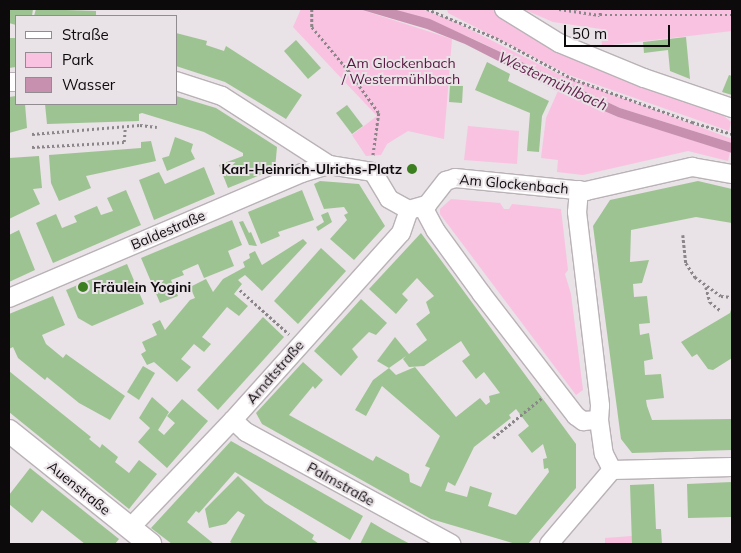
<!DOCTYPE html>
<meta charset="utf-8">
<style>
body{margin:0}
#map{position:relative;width:741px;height:553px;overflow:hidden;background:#e9e2e6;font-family:Mulish,sans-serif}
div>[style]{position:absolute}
.green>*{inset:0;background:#f9c2e1}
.water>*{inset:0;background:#c790af}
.building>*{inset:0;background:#9ec393}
.path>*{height:2.5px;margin-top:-1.25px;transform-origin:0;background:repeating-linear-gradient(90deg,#8b8689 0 2.5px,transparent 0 5px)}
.roads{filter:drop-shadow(1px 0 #b9b2b6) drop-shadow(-1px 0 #b9b2b6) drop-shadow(0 1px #b9b2b6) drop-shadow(0 -1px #b9b2b6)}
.minor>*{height:18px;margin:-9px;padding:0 9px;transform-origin:9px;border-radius:9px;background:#fff}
.major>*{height:22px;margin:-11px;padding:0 11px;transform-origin:11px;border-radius:11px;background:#fff}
.dots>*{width:14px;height:14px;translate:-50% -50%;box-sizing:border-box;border:2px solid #e9e2e6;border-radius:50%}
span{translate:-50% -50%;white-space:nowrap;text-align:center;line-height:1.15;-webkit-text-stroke:4px #e9e2e6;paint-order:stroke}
.park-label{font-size:14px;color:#581742}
.poi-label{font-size:14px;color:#0d0a0c;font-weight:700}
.right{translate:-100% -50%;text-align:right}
.left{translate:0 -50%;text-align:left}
.street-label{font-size:14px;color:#0d0a0c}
.water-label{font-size:15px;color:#65234d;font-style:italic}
.frame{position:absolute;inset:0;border:10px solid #0d0a0c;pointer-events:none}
.legend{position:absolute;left:15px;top:15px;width:162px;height:90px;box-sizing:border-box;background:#e9e2e6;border:1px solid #918c8f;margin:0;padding:6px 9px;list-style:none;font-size:15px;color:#0d0a0c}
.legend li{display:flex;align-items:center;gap:10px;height:25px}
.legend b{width:25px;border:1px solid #918c8f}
.scale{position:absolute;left:564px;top:25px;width:106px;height:22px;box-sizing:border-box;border:2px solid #0d0a0c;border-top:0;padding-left:6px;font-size:15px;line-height:18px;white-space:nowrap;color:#0d0a0c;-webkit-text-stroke:4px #e9e2e6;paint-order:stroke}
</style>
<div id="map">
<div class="green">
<i style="clip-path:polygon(301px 9px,359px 9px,452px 39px,444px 139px,408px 131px,387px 144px,381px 155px,366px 156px,352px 135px,377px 116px,293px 27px)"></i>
<i style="clip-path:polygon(393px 9px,421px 9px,447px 18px,558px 74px,732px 139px,732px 143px,620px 108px,467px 36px)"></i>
<i style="clip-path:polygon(447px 9px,497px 9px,719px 112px,731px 122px,729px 131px,569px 75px,448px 13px)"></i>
<i style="clip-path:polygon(523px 9px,732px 9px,732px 31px,602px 46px,601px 29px,553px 22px)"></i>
<i style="clip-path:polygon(558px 91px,618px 117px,730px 152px,728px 161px,688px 151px,583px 175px,557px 172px,558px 160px,541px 158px,546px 118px)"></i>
<i style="clip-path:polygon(468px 126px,519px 131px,517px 164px,464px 160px)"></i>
<i style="clip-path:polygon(451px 199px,500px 203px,504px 209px,509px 209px,512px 204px,561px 209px,568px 270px,565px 274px,571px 294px,583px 390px,576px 395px,440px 214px,440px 209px)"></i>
<i style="clip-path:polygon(632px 536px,632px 544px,605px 544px,605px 538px)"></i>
</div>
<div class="water">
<i style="clip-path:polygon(359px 9px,393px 9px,430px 19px,620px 108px,732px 143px,732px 153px,618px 117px,551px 88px,465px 44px,427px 29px)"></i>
</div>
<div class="building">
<i style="clip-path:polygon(9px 9px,33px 9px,32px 16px,16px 16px,16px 25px,9px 23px)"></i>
<i style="clip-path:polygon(36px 9px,96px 11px,96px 16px,34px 16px)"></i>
<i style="clip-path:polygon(176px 33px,207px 41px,206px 45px,224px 51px,226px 46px,302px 95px,286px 119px,225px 82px,176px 66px)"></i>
<i style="clip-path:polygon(686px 37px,690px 79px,670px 71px,668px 50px,644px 53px,643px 42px)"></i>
<i style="clip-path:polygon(9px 38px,16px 38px,16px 67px,9px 68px)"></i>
<i style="clip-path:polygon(296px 40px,321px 68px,308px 79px,284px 51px)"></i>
<i style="clip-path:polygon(487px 62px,510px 74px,508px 81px,549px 101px,542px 116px,539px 152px,527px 151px,530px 113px,475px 90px)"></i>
<i style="clip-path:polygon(729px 75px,732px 76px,732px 95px,722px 92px)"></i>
<i style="clip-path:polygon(450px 85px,463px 86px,462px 103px,449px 102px)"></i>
<i style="clip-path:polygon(16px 96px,16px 104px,25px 104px,27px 128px,9px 133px,9px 97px)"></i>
<i style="clip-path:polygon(176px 96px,216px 108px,277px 147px,275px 169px,228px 188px,219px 165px,243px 156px,243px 153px,204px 132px,142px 113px,139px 114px,139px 121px,47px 124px,45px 104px,176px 104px)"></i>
<i style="clip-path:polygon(347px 105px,363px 126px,352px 134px,336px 113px)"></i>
<i style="clip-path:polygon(175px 137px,193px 144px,191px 151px,195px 159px,167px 171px,162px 158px,169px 156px)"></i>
<i style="clip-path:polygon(151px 141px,156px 161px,86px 176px,91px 188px,59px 201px,51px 183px,49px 155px,141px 148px,141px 142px)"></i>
<i style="clip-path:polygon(39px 156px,42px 188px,33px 189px,40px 204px,9px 219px,9px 158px)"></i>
<i style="clip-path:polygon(204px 167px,215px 194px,154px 220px,139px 180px,159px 172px,165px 184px)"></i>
<i style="clip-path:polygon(320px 181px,359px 184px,385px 226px,354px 260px,330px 239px,347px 220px,344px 215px,348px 213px,344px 207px,324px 209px,314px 184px)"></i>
<i style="clip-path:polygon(698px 181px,732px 189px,732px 223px,696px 217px,631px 230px,630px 262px,649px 260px,642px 283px,633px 284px,634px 297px,647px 296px,650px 323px,639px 324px,640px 335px,649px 333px,653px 359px,644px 361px,645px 375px,661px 374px,664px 398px,646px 400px,647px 406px,652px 420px,732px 419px,732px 450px,632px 453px,621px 439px,593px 226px,610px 200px)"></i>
<i style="clip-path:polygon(126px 190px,141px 225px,53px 263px,36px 223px,56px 214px,62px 228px,77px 222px,74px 216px,97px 206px,101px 215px,113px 211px,107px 198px)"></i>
<i style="clip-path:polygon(302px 190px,314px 220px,278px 232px,280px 236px,261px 244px,248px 212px)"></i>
<i style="clip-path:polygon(328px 212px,332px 222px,318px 231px,316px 227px,324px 222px,321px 215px)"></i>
<i style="clip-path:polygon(232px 220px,242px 245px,228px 251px,234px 266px,204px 278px,198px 264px,182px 271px,184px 275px,171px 280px,178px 296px,160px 303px,141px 258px)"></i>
<i style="clip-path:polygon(243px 221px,249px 233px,251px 232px,257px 246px,249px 245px,239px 222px)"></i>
<i style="clip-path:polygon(19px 230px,35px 270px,9px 282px,9px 235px)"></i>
<i style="clip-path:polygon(evenodd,421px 233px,576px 444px,576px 488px,528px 544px,516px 544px,431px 519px,262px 424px,256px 413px,303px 362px,323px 380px,315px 389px,313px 386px,289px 415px,373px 461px,376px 456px,409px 474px,410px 482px,421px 487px,430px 468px,425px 466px,440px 436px,382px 386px,366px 416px,355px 410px,373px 380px,389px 368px,396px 375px,415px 367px,456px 417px,480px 398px,486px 405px,490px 402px,489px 396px,500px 393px,484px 372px,476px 379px,462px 361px,470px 355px,461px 341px,424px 366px,409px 367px,403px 359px,406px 356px,389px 368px,377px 361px,395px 337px,409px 354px,427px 340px,416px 324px,430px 313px,426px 302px,434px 296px,417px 278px,402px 294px,408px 300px,396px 314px,369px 289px,421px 233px,516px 409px,529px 426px,518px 435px,532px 453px,543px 444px,547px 458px,543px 459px,544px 469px,548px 468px,549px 472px,516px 515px,488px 506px,492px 493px,470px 486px,467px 497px,445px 491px,448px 482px,455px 486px,474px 447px,511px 418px,509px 415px,516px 409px)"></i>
<i style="clip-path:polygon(303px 239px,307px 243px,262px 291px,245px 275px,238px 280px,242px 284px,234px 294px,248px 306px,239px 316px,227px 307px,202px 337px,211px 344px,204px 352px,194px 344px,181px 359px,191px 367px,177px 382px,154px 362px,147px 365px,141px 354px,146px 351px,142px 342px,157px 335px,152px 324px,160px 320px,165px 330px,190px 300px,195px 298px,190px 287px,206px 279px,213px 292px,223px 279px,245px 267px,243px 262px,250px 258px,249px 254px,255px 251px,262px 265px)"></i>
<i style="clip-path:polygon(321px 248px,346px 271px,298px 324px,274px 301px)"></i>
<i style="clip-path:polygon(127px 264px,144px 304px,92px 326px,78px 318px,66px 290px)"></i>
<i style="clip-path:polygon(53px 296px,65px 325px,42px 335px,46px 344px,63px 358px,66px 354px,125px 396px,110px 420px,79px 403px,47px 377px,45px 380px,18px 358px,13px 347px,9px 349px,9px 314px)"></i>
<i style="clip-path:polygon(361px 299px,387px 323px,376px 335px,369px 332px,352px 349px,358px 357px,341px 376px,314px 351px)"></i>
<i style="clip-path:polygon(732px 306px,732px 358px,713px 370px,708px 369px,697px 354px,692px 357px,681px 342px,730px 313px)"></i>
<i style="clip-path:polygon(263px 317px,284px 337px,218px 410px,197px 390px)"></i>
<i style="clip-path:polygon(143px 366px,155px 373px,139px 400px,127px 392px)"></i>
<i style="clip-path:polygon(9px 371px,91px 437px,89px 439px,100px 448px,102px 444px,118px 457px,115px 462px,129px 473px,139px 460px,157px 474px,129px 509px,9px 412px)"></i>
<i style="clip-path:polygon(152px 397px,169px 412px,158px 430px,164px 435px,175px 423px,167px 416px,182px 399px,208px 421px,167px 468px,138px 442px,150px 428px,139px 418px)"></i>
<i style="clip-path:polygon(231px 441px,363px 516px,350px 540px,235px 472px,199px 513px,196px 511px,187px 522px,214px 544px,172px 544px,151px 528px)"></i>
<i style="clip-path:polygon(30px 468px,119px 539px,115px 544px,85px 544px,42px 510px,32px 523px,9px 504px,9px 495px)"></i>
<i style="clip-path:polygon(238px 476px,265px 503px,314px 535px,312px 539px,319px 544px,233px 544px,230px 542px,245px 515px,238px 511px,226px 524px,209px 528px,205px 509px)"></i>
<i style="clip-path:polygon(732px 482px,732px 517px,688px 518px,687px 484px)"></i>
<i style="clip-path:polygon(654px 484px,656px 529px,661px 529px,662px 544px,632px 544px,630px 485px)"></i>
<i style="clip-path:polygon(371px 522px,386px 531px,410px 544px,360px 544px)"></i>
</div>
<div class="path">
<i style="left:312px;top:9px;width:18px;rotate:90deg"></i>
<i style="left:312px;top:27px;width:56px;rotate:50.1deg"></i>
<i style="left:348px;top:70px;width:53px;rotate:54.2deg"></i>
<i style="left:379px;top:113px;width:43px;rotate:97.9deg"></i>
<i style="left:427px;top:9px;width:75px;rotate:22.8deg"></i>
<i style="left:496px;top:38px;width:87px;rotate:28deg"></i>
<i style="left:573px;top:79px;width:127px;rotate:19.9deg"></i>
<i style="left:692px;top:122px;width:42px;rotate:16.7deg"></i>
<i style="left:559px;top:9px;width:41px;rotate:8.3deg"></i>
<i style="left:600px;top:15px;width:132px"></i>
<i style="left:600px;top:15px;width:6px;rotate:-90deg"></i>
<i style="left:32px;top:134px;width:108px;rotate:-4.8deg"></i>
<i style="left:140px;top:125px;width:17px;rotate:7deg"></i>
<i style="left:32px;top:147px;width:92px;rotate:-3.1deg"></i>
<i style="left:124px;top:142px;width:15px;rotate:-86deg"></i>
<i style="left:683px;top:235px;width:28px;rotate:84deg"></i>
<i style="left:686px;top:263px;width:17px;rotate:57deg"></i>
<i style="left:695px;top:277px;width:32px;rotate:36deg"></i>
<i style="left:721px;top:296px;width:11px;rotate:5deg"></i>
<i style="left:706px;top:287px;width:16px;rotate:75deg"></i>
<i style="left:710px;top:302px;width:14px;rotate:39deg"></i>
<i style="left:240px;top:290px;width:66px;rotate:41.9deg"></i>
<i style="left:493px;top:438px;width:65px;rotate:-39.4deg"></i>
</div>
<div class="roads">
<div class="minor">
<i style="left:504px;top:9px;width:65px;rotate:31.7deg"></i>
<i style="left:559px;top:43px;width:92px;rotate:22.4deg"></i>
<i style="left:644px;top:78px;width:93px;rotate:18.8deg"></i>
<i style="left:176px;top:81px;width:48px;rotate:18.1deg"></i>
<i style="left:222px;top:96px;width:127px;rotate:32.8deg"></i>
<i style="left:329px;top:165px;width:45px;rotate:9deg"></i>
<i style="left:373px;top:172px;width:31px;rotate:59deg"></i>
<i style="left:389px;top:199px;width:23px;rotate:29deg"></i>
<i style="left:409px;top:210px;width:19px;rotate:-16deg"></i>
<i style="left:427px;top:205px;width:31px;rotate:-52deg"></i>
<i style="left:446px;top:181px;width:9px;rotate:-18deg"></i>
<i style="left:455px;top:178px;width:132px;rotate:5.7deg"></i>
<i style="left:586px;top:191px;width:109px;rotate:-12.8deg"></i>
<i style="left:692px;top:167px;width:41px;rotate:9.9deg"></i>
<i style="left:9px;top:82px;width:7px"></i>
<i style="left:579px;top:190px;width:22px;rotate:95deg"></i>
<i style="left:577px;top:212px;width:195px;rotate:83.2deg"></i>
<i style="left:600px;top:406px;width:14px;rotate:94deg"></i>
<i style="left:599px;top:420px;width:34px;rotate:82deg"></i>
<i style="left:604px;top:454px;width:18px;rotate:63deg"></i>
<i style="left:423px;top:207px;width:27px;rotate:62deg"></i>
<i style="left:436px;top:231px;width:77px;rotate:54deg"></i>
<i style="left:481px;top:293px;width:155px;rotate:52.3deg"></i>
<i style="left:576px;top:416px;width:9px;rotate:36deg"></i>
<i style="left:583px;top:421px;width:16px;rotate:-4deg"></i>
<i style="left:9px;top:298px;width:319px;rotate:-23.1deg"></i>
<i style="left:302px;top:173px;width:28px;rotate:-17deg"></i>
<i style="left:233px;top:420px;width:18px;rotate:43deg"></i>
<i style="left:246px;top:432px;width:234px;rotate:28.6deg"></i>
<i style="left:612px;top:470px;width:120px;rotate:-1.4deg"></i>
<i style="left:130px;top:528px;width:149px;rotate:-46.4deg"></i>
<i style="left:233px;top:420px;width:251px;rotate:-48.1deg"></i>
<i style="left:401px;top:233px;width:24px;rotate:-71deg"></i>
<i style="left:549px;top:544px;width:97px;rotate:-49.6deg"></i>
</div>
<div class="major">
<i style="left:9px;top:431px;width:181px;rotate:38.7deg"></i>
</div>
</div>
<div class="dots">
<i style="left:412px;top:169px;background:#3c7f21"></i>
<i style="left:83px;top:287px;background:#3c7f21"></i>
</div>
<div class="park-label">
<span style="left:401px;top:71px">Am Glockenbach<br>/ Westermühlbach</span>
</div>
<div class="poi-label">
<span class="right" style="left:402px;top:169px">Karl-Heinrich-Ulrichs-Platz</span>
<span class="left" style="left:93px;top:287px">Fräulein Yogini</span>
</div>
<div class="street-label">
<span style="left:514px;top:184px;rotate:5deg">Am Glockenbach</span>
<span style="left:168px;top:230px;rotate:-23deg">Baldestraße</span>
<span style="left:275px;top:372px;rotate:-49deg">Arndtstraße</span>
<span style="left:341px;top:484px;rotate:29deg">Palmstraße</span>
<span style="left:79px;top:488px;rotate:39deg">Auenstraße</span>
</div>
<div class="water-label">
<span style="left:553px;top:81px;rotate:25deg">Westermühlbach</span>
</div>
<div class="frame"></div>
<ul class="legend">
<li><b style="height:6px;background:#fff"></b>Straße</li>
<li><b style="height:14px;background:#f9c2e1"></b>Park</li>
<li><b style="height:14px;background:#c790af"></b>Wasser</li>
</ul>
<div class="scale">50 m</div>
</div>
